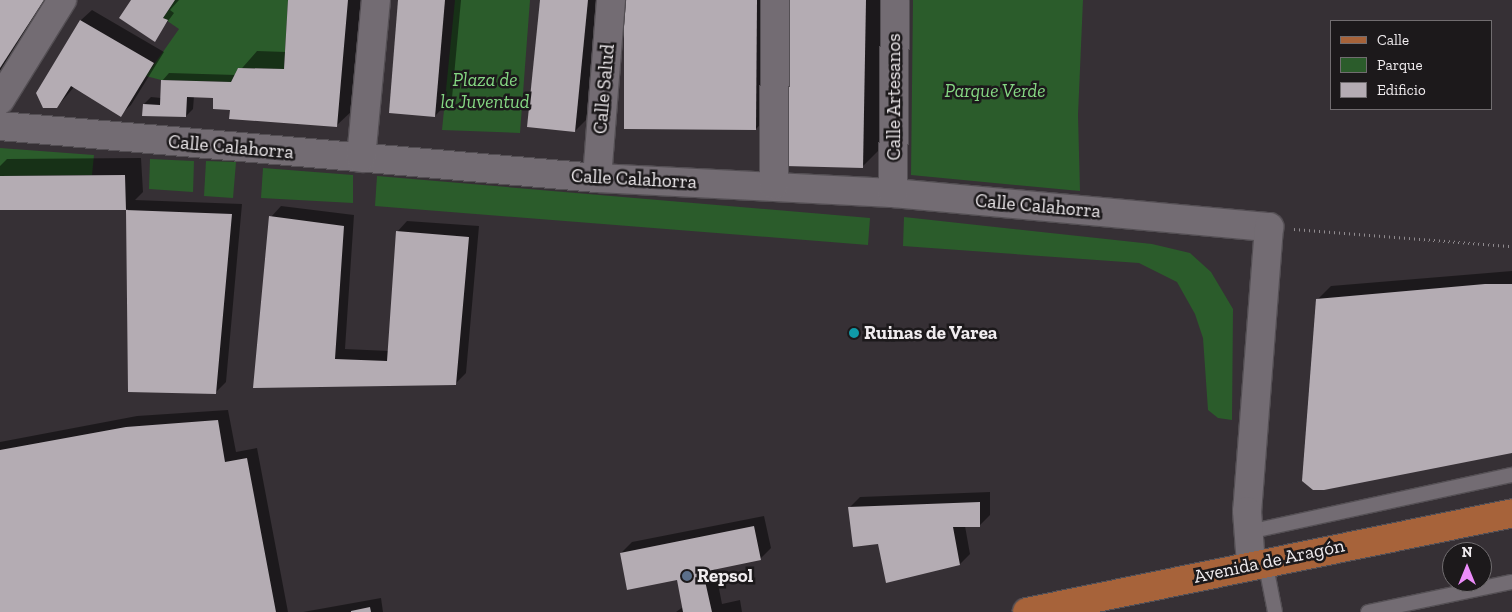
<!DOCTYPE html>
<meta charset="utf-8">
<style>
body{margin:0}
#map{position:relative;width:1512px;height:612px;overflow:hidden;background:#363035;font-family:"Zilla Slab",serif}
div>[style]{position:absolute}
.green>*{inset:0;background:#2b5c2b}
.shadow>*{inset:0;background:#0007}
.building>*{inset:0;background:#b4acb3}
.path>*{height:3px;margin-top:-1.5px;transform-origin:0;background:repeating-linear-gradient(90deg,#908b8f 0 1px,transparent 0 5px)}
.roads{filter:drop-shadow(1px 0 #544f54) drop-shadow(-1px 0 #544f54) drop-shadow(0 1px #544f54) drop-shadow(0 -1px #544f54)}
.lane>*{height:14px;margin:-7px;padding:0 7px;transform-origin:7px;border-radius:7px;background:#736c73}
.street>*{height:28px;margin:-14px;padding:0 14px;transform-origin:14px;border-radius:14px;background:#736c73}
.primary>*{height:28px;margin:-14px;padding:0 14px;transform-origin:14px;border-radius:14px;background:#a7633a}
.dots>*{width:14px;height:14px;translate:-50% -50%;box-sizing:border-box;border:2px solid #1c191b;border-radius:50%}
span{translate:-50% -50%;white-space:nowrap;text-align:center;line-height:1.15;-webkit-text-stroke:5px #1c191b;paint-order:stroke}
.park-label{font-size:19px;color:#85d783;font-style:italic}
.street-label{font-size:19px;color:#f0ecef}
.poi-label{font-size:19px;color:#f0ecef;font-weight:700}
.left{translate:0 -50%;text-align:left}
.legend{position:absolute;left:1330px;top:20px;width:162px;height:90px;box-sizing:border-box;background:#1c191b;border:1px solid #716d70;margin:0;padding:6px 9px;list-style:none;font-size:15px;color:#f0ecef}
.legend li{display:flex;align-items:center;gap:10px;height:25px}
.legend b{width:25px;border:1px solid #716d70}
.north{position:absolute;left:1442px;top:542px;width:50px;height:50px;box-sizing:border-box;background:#1c191b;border:1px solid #716d70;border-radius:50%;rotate:0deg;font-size:14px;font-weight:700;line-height:20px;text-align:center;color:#f0ecef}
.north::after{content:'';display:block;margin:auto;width:18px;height:22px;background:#ec8cfa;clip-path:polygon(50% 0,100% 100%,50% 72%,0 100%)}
</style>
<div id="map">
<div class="green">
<i style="clip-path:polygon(175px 0,288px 0,284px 69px,238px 68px,231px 82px,161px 80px,146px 76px,179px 29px,163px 18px)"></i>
<i style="clip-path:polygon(455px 0,530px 0,520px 133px,442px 130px)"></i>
<i style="clip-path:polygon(913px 0,1083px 0,1078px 115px,1080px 191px,911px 175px)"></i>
<i style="clip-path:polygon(0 148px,94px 155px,92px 175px,0 176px)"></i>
<i style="clip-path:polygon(150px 159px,194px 161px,193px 192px,149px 189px)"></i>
<i style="clip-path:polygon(206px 161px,236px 162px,233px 198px,204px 196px)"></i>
<i style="clip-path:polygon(263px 168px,353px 175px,353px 203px,261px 198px)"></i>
<i style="clip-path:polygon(377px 176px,870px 218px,868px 245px,375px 206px)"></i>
<i style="clip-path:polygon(904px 217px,1152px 244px,1190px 253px,1211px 272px,1233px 309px,1232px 420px,1218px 418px,1208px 410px,1203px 338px,1195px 314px,1177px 282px,1139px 263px,903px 246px)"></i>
</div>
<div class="shadow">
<i style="clip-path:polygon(0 0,47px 0,0 71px)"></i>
<i style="clip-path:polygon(133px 0,179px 0,170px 10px,174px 13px,154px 40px)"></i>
<i style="clip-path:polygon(289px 0,363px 0,354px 109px,336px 126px,231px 109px,214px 97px,194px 96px,193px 109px,186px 116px,144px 104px,151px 97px,161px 98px,162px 81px,169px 73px,236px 75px,257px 51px,286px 52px)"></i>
<i style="clip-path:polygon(400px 0,461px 0,452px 98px,435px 116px)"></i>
<i style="clip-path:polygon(542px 0,603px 0,592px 114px,575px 131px)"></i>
<i style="clip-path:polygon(626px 0,770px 0,769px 115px,756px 129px)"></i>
<i style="clip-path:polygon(788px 0,882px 0,880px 149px,863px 166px)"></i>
<i style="clip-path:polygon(92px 10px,164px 52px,131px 105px,120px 115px,74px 87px,57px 107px,37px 93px,81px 20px)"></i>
<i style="clip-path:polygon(141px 158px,143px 192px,135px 200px,242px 204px,226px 382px,215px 393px,129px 391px,128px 209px,0 208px,0 166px,7px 159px)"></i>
<i style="clip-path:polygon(281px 206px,354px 215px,345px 349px,389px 351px,397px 232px,407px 221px,479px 226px,466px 373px,455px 384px,254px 387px,271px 217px)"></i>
<i style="clip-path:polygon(1512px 271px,1512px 451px,1318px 299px,1331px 286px)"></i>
<i style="clip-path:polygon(228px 410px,236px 452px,257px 448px,288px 612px,0 612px,0 442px,137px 416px)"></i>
<i style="clip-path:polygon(990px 492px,990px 515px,979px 526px,965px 526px,970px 554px,960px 564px,879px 542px,849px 508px,860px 497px)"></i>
<i style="clip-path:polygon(764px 516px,771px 548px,760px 559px,715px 568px,722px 604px,740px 600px,742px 612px,676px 612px,683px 607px,678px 579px,621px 553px,632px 542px)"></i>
<i style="clip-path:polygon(381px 598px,383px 612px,303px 612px)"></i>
</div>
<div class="building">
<i style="clip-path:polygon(0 0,44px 0,0 68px)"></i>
<i style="clip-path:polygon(131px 0,175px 0,163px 18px,168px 20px,155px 42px,119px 18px)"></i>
<i style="clip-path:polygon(288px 0,348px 0,337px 127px,229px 119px,230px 110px,213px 109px,213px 98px,187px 97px,186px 117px,142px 116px,143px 104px,160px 105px,161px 80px,231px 82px,238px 68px,284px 69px)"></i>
<i style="clip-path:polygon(398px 0,445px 0,435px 117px,389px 113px)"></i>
<i style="clip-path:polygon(540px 0,588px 0,575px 132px,527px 127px)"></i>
<i style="clip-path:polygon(624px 0,757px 0,756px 130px,624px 129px)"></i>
<i style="clip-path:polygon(787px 0,866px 0,863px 168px,785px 166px)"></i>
<i style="clip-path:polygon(80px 20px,154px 63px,121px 117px,71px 86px,57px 108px,43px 108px,36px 93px)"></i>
<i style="clip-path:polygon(125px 175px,126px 210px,232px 214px,216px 394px,128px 392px,126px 210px,0 210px,0 176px)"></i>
<i style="clip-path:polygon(269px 216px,344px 226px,335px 359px,387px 361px,396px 231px,469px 237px,456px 385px,253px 388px)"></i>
<i style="clip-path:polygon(1485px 284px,1512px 284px,1512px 453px,1324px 490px,1313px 490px,1302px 481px,1316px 299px)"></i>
<i style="clip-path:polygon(218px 420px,225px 462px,247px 458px,276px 612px,0 612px,0 450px,126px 427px)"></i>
<i style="clip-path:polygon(980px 502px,980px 527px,953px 527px,960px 565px,886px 583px,878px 544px,853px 547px,848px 507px)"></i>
<i style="clip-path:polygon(754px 526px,761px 560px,703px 572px,712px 612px,683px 612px,677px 580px,627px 590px,620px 553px)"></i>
<i style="clip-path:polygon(370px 607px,371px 612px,351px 612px,351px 611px)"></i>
</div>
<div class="path">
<i style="left:1294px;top:229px;width:219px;rotate:4.5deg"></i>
</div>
<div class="roads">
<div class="lane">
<i style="left:1248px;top:532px;width:270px;rotate:-12.2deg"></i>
<i style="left:1265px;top:561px;width:52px;rotate:78.9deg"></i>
<i style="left:1368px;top:612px;width:147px;rotate:-11.8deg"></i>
</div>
<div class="street">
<i style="left:0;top:100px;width:118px;rotate:-58.2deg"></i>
<i style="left:0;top:126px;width:599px;rotate:4.98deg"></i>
<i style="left:597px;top:178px;width:296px;rotate:2.9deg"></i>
<i style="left:893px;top:193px;width:378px;rotate:5.2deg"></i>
<i style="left:1269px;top:227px;width:285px;rotate:94.4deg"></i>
<i style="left:1247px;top:511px;width:53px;rotate:85.7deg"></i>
<i style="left:361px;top:158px;width:159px;rotate:-84.6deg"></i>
<i style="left:597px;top:178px;width:179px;rotate:-85.5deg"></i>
<i style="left:774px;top:185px;width:185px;rotate:-89.7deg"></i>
<i style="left:893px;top:193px;width:193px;rotate:-89.4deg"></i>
</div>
<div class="primary">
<i style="left:1027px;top:612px;width:495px;rotate:-11.5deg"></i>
</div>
</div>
<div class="dots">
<i style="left:854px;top:333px;background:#0f9aa8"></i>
<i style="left:687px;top:576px;background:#5c6f8a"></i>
</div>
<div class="park-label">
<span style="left:485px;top:91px">Plaza de<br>la Juventud</span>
<span style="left:995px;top:91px">Parque Verde</span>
</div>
<div class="street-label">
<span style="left:604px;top:89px;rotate:-85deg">Calle Salud</span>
<span style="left:894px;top:97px;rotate:-90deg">Calle Artesanos</span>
<span style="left:231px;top:147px;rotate:5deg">Calle Calahorra</span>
<span style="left:634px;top:179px;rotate:3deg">Calle Calahorra</span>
<span style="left:1038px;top:206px;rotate:5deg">Calle Calahorra</span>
<span style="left:1269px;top:561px;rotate:-12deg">Avenida de Aragón</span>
</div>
<div class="poi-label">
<span class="left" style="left:864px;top:333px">Ruinas de Varea</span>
<span class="left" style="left:697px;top:576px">Repsol</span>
</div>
<ul class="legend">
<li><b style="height:6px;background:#a7633a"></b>Calle</li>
<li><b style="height:14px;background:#2b5c2b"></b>Parque</li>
<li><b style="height:14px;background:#b4acb3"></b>Edificio</li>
</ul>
<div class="north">N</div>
</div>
